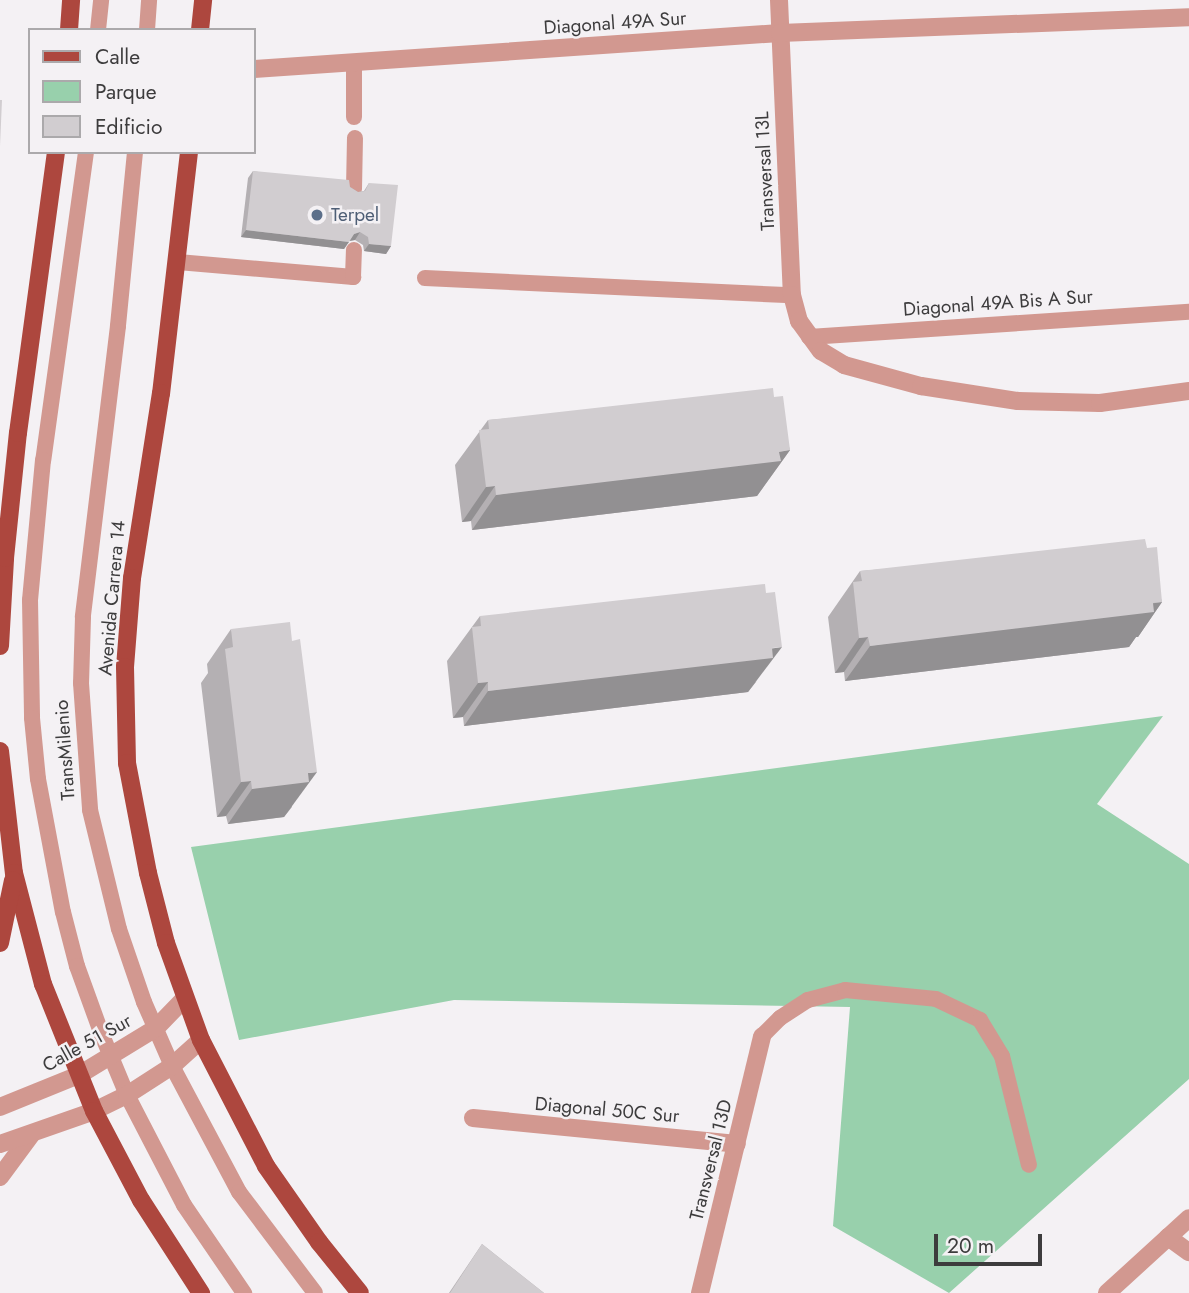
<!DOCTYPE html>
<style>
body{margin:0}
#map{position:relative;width:1189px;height:1293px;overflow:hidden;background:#f4f1f4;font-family:Jost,sans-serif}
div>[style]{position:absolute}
.green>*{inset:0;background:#98d0ac}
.service>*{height:16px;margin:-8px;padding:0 8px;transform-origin:8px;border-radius:8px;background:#d29890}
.minor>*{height:18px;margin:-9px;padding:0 9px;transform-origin:9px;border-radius:9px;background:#d29890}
.tertiary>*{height:18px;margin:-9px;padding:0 9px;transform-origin:9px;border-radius:9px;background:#d29890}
.primary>*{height:18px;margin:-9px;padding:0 9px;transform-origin:9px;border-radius:9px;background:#ad473e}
.wall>*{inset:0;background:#b4b0b3}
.shaded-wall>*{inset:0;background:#929092}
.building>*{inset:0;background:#d1cdd0}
.dots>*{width:19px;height:19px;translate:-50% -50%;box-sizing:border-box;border:4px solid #f4f1f4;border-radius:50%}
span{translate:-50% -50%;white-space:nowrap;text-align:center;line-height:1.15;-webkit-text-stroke:5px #f4f1f4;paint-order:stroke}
.street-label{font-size:19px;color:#3d3c3d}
.service-label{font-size:19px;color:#4e5e75}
.left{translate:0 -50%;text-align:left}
.legend{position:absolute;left:28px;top:28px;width:228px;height:126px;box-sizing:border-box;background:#f4f1f4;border:2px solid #aba9ab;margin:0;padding:9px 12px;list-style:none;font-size:21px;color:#3d3c3d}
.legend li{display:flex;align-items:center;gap:14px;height:35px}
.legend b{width:35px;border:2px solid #aba9ab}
.scale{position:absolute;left:934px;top:1234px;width:108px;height:32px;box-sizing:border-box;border:4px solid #3d3c3d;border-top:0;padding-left:9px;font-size:21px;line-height:24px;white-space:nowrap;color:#3d3c3d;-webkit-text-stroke:5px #f4f1f4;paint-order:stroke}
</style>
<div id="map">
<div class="green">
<i style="clip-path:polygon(1163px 716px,1097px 804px,1189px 864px,1189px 1079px,949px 1293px,833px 1226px,850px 1007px,454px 1000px,239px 1040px,191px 847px)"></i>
</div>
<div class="service">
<i style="left:98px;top:30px;width:30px;rotate:-84deg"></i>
<i style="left:147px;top:30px;width:30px;rotate:-86deg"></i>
<i style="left:354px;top:62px;width:55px;rotate:90deg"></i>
<i style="left:86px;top:152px;width:311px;rotate:97.9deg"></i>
<i style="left:43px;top:460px;width:141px;rotate:95.3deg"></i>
<i style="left:30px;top:600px;width:118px;rotate:89deg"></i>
<i style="left:32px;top:718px;width:61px;rotate:84.4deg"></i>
<i style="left:38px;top:779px;width:135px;rotate:79.4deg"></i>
<i style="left:63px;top:912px;width:56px;rotate:75.5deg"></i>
<i style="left:77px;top:966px;width:73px;rotate:70.1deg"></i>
<i style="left:102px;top:1035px;width:65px;rotate:67.4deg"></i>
<i style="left:127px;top:1095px;width:124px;rotate:62.6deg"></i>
<i style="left:184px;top:1205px;width:107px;rotate:55.7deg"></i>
<i style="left:135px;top:152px;width:175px;rotate:95.6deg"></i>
<i style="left:118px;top:326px;width:293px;rotate:96.9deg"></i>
<i style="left:83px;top:617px;width:66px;rotate:91.7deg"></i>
<i style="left:81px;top:683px;width:127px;rotate:85.9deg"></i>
<i style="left:90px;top:810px;width:122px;rotate:76.3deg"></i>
<i style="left:119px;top:929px;width:77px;rotate:71.1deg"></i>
<i style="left:144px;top:1002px;width:70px;rotate:66.4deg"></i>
<i style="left:172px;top:1066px;width:143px;rotate:62deg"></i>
<i style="left:239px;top:1192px;width:126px;rotate:53deg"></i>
<i style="left:354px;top:189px;width:51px;rotate:-88.9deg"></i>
<i style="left:178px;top:262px;width:176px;rotate:4.9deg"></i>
<i style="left:353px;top:277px;width:27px;rotate:-88deg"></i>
<i style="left:425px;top:278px;width:367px;rotate:2.7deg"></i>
<i style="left:809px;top:337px;width:381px;rotate:-3.8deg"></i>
<i style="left:762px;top:1036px;width:25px;rotate:-45deg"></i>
<i style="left:780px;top:1018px;width:33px;rotate:-33deg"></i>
<i style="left:808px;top:1000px;width:38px;rotate:-15deg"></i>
<i style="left:845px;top:990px;width:91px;rotate:5.6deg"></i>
<i style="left:936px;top:999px;width:49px;rotate:25.5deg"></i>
<i style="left:980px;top:1020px;width:42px;rotate:58.6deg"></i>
<i style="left:1002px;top:1056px;width:112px;rotate:76.1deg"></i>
</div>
<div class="minor">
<i style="left:779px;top:0;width:295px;rotate:87.5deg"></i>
<i style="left:792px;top:295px;width:27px;rotate:75deg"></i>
<i style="left:799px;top:321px;width:37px;rotate:54deg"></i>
<i style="left:821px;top:351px;width:27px;rotate:31deg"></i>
<i style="left:844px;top:365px;width:80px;rotate:15.3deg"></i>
<i style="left:921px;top:386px;width:98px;rotate:8.8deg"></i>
<i style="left:1018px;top:401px;width:82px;rotate:1.4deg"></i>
<i style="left:1100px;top:403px;width:90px;rotate:-7.7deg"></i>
<i style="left:254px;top:69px;width:527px;rotate:-3.92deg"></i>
<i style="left:780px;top:33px;width:409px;rotate:-2.2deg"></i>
<i style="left:0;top:1107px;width:85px;rotate:-22.1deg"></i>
<i style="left:79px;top:1075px;width:90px;rotate:-31.4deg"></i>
<i style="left:156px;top:1028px;width:40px;rotate:-46deg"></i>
<i style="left:473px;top:1118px;width:265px;rotate:5.6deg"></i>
<i style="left:0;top:1177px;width:52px;rotate:-53.6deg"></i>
<i style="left:1168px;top:1237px;width:26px;rotate:36deg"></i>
<i style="left:700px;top:1293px;width:264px;rotate:-76.4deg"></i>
<i style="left:1107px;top:1293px;width:111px;rotate:-42.4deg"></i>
</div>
<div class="tertiary">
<i style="left:0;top:1144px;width:100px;rotate:-19.3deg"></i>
<i style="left:94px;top:1111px;width:37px;rotate:-26deg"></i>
<i style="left:127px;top:1095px;width:54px;rotate:-32.8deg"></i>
<i style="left:172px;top:1066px;width:39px;rotate:-42deg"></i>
</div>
<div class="primary">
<i style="left:69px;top:30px;width:30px;rotate:-86deg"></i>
<i style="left:200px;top:30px;width:30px;rotate:-84deg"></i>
<i style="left:189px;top:152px;width:243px;rotate:96.6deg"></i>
<i style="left:161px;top:393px;width:187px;rotate:98.9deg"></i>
<i style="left:132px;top:578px;width:89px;rotate:94.5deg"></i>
<i style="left:125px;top:667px;width:96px;rotate:88.8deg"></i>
<i style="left:127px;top:763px;width:112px;rotate:79.2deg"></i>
<i style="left:148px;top:873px;width:72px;rotate:75.6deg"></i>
<i style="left:166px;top:943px;width:103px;rotate:70.2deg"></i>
<i style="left:201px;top:1040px;width:142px;rotate:62.7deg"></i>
<i style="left:266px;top:1166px;width:93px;rotate:55.1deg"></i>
<i style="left:319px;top:1242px;width:65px;rotate:51.2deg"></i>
<i style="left:0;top:646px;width:88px;rotate:-86.7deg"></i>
<i style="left:5px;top:558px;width:126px;rotate:-84.1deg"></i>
<i style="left:18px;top:433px;width:284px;rotate:-82.3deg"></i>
<i style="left:0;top:751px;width:123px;rotate:83.5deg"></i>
<i style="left:14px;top:873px;width:115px;rotate:75.4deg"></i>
<i style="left:43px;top:984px;width:137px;rotate:68.1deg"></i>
<i style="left:94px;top:1111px;width:101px;rotate:62.2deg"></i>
<i style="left:141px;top:1200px;width:111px;rotate:57.2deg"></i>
<i style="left:0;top:943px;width:64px;rotate:-78.3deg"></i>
</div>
<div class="wall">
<i style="clip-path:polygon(253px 171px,350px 187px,358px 192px,364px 191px,369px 183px,391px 246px,386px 254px,364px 251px,363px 245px,355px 240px,349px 241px,344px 249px,241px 237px,248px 178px)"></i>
<i style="clip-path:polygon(774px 397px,790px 450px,757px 496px,472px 530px,471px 521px,462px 522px,455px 465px,488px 420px)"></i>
<i style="clip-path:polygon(1147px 548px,1162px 602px,1138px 637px,1136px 637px,1129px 647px,845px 681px,844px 672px,835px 673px,828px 617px,860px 571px)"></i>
<i style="clip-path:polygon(480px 616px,757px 682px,756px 682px,748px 692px,464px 726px,463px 717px,453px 718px,447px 661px)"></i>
<i style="clip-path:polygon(231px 629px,292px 807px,284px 817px,228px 824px,226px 816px,217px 817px,201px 683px,208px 673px,207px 664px)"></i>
<i style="clip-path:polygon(482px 1244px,544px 1293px,449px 1293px)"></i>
</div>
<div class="shaded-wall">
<i style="clip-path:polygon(246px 230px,349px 242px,344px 249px,241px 237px)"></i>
<i style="clip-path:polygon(360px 232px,355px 240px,349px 241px,354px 234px)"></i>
<i style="clip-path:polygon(369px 244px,391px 246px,386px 254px,364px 251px)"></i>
<i style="clip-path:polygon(790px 450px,757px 496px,472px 530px,496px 495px)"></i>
<i style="clip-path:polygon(495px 486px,471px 521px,462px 522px,486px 487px)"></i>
<i style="clip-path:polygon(1162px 602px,1138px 637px,1136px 637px,1129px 647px,845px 681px,870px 646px)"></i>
<i style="clip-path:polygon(868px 637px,844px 672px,835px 673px,859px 638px)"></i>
<i style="clip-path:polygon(782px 647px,748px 692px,464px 726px,488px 691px)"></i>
<i style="clip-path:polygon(488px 682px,463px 717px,453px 718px,478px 683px)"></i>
<i style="clip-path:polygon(317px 772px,284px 817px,228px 824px,252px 789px,308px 773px)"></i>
<i style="clip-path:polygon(251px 781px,226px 816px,217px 817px,241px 782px)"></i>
</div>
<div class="building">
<i style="clip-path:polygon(0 100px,2px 100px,0 146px)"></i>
<i style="clip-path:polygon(253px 171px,349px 180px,350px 187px,358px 192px,365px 191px,369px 183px,398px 185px,391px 246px,369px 244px,368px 237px,360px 232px,354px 234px,349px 242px,246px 230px)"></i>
<i style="clip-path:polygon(773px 388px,774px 397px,783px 396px,790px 450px,779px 452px,781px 461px,496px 495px,495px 486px,486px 487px,479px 430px,489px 429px,488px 420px)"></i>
<i style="clip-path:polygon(1145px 539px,1147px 548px,1157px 547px,1162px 602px,1153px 603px,1154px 612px,870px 646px,868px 637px,859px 638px,853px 582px,862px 581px,860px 571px)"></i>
<i style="clip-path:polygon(765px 584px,766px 593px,775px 592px,782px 647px,772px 648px,773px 658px,488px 691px,488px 682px,478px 683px,472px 627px,481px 626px,480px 616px)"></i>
<i style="clip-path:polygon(290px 622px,292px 641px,300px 639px,317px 772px,308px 773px,309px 782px,252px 789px,251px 781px,241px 782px,225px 649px,233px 647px,231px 629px)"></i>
<i style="clip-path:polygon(482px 1244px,544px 1293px,450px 1293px)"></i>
</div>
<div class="dots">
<i style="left:317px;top:215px;background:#5c6f8a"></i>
</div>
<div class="street-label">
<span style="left:615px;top:23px;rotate:-4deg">Diagonal 49A Sur</span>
<span style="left:765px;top:171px;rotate:-93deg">Transversal 13L</span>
<span style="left:998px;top:303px;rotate:-4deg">Diagonal 49A Bis A Sur</span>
<span style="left:112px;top:598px;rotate:-85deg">Avenida Carrera 14</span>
<span style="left:65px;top:750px;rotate:-94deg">TransMilenio</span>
<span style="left:87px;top:1043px;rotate:-29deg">Calle 51 Sur</span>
<span style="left:607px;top:1110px;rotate:5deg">Diagonal 50C Sur</span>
<span style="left:711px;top:1160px;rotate:-76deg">Transversal 13D</span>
</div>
<div class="service-label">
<span class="left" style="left:331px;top:215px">Terpel</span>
</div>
<ul class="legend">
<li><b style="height:9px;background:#ad473e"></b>Calle</li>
<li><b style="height:19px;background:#98d0ac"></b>Parque</li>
<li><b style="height:19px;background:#d1cdd0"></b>Edificio</li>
</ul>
<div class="scale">20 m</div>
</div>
